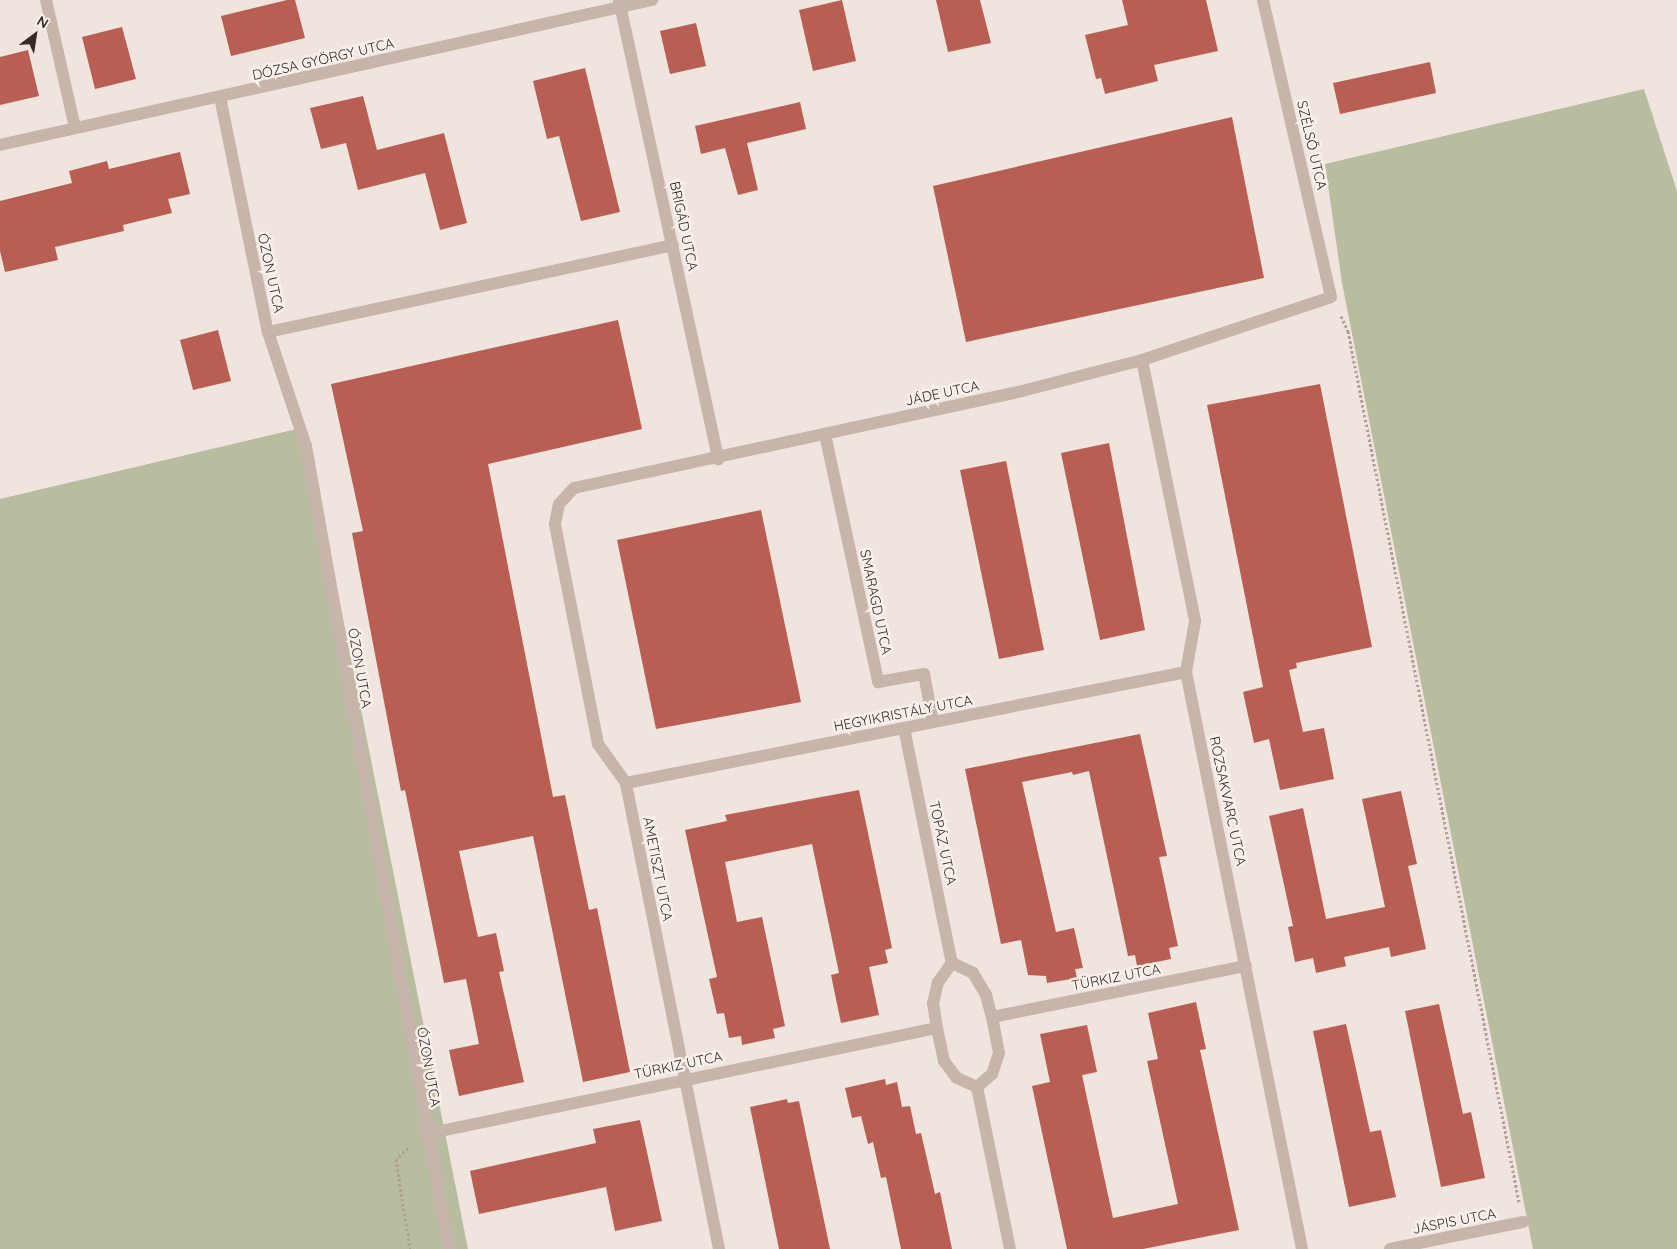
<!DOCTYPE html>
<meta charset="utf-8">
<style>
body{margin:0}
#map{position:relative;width:1677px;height:1249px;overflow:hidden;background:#f0e5de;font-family:Quicksand,sans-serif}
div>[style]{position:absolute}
.green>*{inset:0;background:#b8bda0}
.building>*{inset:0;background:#b95e53}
.path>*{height:3px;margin-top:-1.5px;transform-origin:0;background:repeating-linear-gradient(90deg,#b29e96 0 2.5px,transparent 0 5px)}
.minor>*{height:12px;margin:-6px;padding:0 6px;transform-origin:6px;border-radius:6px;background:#c7b4ab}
span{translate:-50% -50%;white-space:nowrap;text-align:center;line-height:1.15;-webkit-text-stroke:5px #f8f0ea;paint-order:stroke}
.street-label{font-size:14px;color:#352c2a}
.north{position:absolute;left:10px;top:10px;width:50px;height:50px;-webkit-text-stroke:4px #f8f0ea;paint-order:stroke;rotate:31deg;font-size:14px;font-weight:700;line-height:20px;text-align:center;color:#352c2a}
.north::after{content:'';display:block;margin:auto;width:18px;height:22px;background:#352c2a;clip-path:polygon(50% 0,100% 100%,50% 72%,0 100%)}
</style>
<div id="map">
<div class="green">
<i style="clip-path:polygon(1644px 89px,1677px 191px,1677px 1249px,1533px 1249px,1342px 283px,1325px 164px)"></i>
<i style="clip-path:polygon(305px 427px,468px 1249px,0 1249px,0 499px)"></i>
</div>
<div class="building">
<i style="clip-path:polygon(287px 0,295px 0,305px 38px,231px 56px,221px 16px)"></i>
<i style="clip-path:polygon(842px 0,856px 61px,813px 71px,799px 10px)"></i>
<i style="clip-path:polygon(936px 0,980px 0,991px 43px,948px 52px)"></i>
<i style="clip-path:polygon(1122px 0,1206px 0,1218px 51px,1154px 65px,1158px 81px,1105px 94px,1101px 78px,1096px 79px,1085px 35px,1128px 25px)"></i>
<i style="clip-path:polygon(696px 23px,706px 66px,670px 74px,660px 31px)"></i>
<i style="clip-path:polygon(122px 27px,136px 79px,95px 89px,82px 37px)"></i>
<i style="clip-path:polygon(28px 50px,39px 96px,0 105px,0 57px)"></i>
<i style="clip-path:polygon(1430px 62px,1436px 93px,1340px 114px,1333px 83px)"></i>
<i style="clip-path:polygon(585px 68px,620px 212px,581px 221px,559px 136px,547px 139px,533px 81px)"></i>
<i style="clip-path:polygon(363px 96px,377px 150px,444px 133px,467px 223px,440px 230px,425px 173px,358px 190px,346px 143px,321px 149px,310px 108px)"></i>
<i style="clip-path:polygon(800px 102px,806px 129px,747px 143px,758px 190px,738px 195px,725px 148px,701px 154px,695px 126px)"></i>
<i style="clip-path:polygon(1232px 117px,1264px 278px,966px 342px,933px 186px)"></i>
<i style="clip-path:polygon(180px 152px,190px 194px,168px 199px,172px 213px,123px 225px,124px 231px,55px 247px,58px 260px,5px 272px,0 251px,0 201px,72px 183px,69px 171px,107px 161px,109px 169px)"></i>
<i style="clip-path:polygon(618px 320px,642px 429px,488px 464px,553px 797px,565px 795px,589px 910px,597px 908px,630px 1072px,583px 1082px,533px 836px,459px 851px,478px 937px,496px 933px,504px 971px,499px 972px,524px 1082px,459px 1096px,449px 1050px,479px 1044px,466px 979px,444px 983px,405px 790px,401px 791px,352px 533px,363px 531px,331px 384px)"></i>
<i style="clip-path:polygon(218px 330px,231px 381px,193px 390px,180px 340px)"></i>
<i style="clip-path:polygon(1320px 384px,1372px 647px,1296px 663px,1297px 668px,1289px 670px,1303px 732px,1324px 728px,1334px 779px,1280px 790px,1269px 739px,1254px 743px,1243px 692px,1263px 687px,1207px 405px)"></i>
<i style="clip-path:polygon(1109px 443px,1145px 630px,1100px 640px,1061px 453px)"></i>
<i style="clip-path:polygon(1006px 461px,1044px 650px,999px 659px,960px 470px)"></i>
<i style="clip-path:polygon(761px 510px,801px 702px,656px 729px,617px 540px)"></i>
<i style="clip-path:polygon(1140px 734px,1167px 856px,1159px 857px,1178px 946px,1169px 948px,1171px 959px,1137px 966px,1135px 955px,1128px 956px,1089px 771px,1073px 775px,1072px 772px,1022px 782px,1056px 932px,1074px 928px,1083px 968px,1075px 969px,1077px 978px,1047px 983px,1046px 976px,1028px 975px,1021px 940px,1001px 944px,965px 769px)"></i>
<i style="clip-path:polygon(859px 790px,892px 948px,885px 950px,888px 963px,869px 967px,879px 1015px,841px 1023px,831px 975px,839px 973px,812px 844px,725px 862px,737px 922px,762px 917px,785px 1026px,773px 1029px,775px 1038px,742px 1045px,741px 1036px,729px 1038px,724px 1013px,717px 1014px,709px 979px,717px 977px,685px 830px,727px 821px,725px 815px)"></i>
<i style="clip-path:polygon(1401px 791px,1417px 864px,1408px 866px,1426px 949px,1391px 957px,1389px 947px,1344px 957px,1346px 966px,1316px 973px,1313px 958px,1295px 962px,1288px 927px,1293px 926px,1269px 816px,1303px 808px,1326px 919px,1385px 907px,1362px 799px)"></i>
<i style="clip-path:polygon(1196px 1002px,1206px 1049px,1200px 1050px,1239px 1230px,1143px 1249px,1067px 1249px,1032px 1086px,1050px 1082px,1040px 1034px,1087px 1025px,1097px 1072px,1082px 1075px,1113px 1218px,1178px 1204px,1147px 1061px,1158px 1059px,1148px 1013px)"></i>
<i style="clip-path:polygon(1439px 1004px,1463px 1114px,1471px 1112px,1485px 1178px,1441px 1187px,1405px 1011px)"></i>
<i style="clip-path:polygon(1346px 1024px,1370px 1132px,1381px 1130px,1396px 1197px,1349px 1207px,1313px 1031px)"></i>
<i style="clip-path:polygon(885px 1079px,886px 1085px,897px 1082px,902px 1107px,910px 1106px,916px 1134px,921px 1133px,935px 1194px,940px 1192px,952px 1249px,901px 1249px,886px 1177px,881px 1178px,873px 1142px,868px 1144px,861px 1116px,852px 1118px,845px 1088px)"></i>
<i style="clip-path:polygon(787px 1099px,788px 1103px,799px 1101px,830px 1249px,779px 1249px,750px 1107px)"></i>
<i style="clip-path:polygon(640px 1120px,662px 1221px,615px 1231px,606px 1187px,479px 1214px,470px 1171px,596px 1143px,593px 1129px)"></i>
</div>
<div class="path">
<i style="left:1341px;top:316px;width:17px;rotate:65deg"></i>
<i style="left:1348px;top:331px;width:888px;rotate:78.89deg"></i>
<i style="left:408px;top:1148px;width:16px;rotate:137deg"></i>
<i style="left:396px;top:1159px;width:91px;rotate:81.2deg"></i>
</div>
<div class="minor">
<i style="left:46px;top:0;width:131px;rotate:77.2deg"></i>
<i style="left:619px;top:0;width:470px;rotate:77.8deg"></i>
<i style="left:220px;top:97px;width:240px;rotate:78.5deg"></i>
<i style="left:268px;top:332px;width:120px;rotate:71.6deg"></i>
<i style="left:306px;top:446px;width:816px;rotate:79.9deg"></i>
<i style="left:0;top:145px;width:668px;rotate:-12.54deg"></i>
<i style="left:268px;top:332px;width:414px;rotate:-12.1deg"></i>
<i style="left:1142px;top:360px;width:266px;rotate:78.5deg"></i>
<i style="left:1195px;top:621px;width:52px;rotate:100deg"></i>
<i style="left:1186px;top:672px;width:589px;rotate:78.63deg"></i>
<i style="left:825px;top:434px;width:254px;rotate:77.9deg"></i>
<i style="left:878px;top:682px;width:47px;rotate:-9.9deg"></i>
<i style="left:924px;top:674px;width:49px;rotate:79.4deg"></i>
<i style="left:904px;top:728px;width:240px;rotate:78.5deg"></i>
<i style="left:952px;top:963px;width:24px;rotate:126deg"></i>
<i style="left:938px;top:982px;width:22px;rotate:103deg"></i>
<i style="left:933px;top:1003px;width:25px;rotate:81deg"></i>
<i style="left:937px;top:1028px;width:34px;rotate:78deg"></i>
<i style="left:944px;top:1061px;width:21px;rotate:53deg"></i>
<i style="left:957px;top:1078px;width:22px;rotate:24deg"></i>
<i style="left:977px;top:1087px;width:165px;rotate:78.5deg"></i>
<i style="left:626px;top:783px;width:571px;rotate:-11.21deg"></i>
<i style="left:952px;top:963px;width:23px;rotate:25deg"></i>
<i style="left:973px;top:973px;width:26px;rotate:59deg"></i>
<i style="left:986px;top:995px;width:23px;rotate:75deg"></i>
<i style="left:992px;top:1017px;width:37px;rotate:79deg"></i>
<i style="left:999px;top:1053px;width:22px;rotate:108deg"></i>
<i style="left:992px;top:1074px;width:20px;rotate:139deg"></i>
<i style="left:992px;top:1017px;width:259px;rotate:-11.4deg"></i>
<i style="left:426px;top:1134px;width:522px;rotate:-11.72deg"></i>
<i style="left:719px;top:1249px;width:475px;rotate:-101.3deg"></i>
<i style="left:626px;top:783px;width:48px;rotate:-125.7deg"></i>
<i style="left:598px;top:744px;width:224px;rotate:-101.1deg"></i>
<i style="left:555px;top:524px;width:20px;rotate:-79deg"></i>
<i style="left:559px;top:504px;width:22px;rotate:-47deg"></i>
<i style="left:574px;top:488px;width:458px;rotate:-12.2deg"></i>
<i style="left:1022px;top:391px;width:124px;rotate:-14.5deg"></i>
<i style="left:1142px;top:360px;width:199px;rotate:-18.4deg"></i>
<i style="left:1331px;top:297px;width:305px;rotate:-102.9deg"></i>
<i style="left:1390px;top:1249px;width:136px;rotate:-11.5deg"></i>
</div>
<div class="street-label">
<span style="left:323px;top:59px;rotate:-13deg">DÓZSA GYÖRGY UTCA</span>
<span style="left:1312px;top:145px;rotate:77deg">SZÉLSŐ UTCA</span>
<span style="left:684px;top:226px;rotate:78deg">BRIGÁD UTCA</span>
<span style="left:271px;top:273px;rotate:78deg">ÓZON UTCA</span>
<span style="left:942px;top:393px;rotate:-12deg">JÁDE UTCA</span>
<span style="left:876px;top:602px;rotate:78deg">SMARAGD UTCA</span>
<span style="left:360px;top:668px;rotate:80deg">ÓZON UTCA</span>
<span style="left:903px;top:713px;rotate:-11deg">HEGYIKRISTÁLY UTCA</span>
<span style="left:1228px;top:801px;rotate:78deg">RÓZSAKVARC UTCA</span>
<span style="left:943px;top:843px;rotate:78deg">TOPÁZ UTCA</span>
<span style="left:658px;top:869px;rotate:79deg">AMETISZT UTCA</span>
<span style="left:1116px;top:977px;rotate:-11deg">TÜRKIZ UTCA</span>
<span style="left:678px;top:1065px;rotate:-12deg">TÜRKIZ UTCA</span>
<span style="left:429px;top:1067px;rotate:80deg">ÓZON UTCA</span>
<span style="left:1454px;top:1221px;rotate:-11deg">JÁSPIS UTCA</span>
</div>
<div class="north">N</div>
</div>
